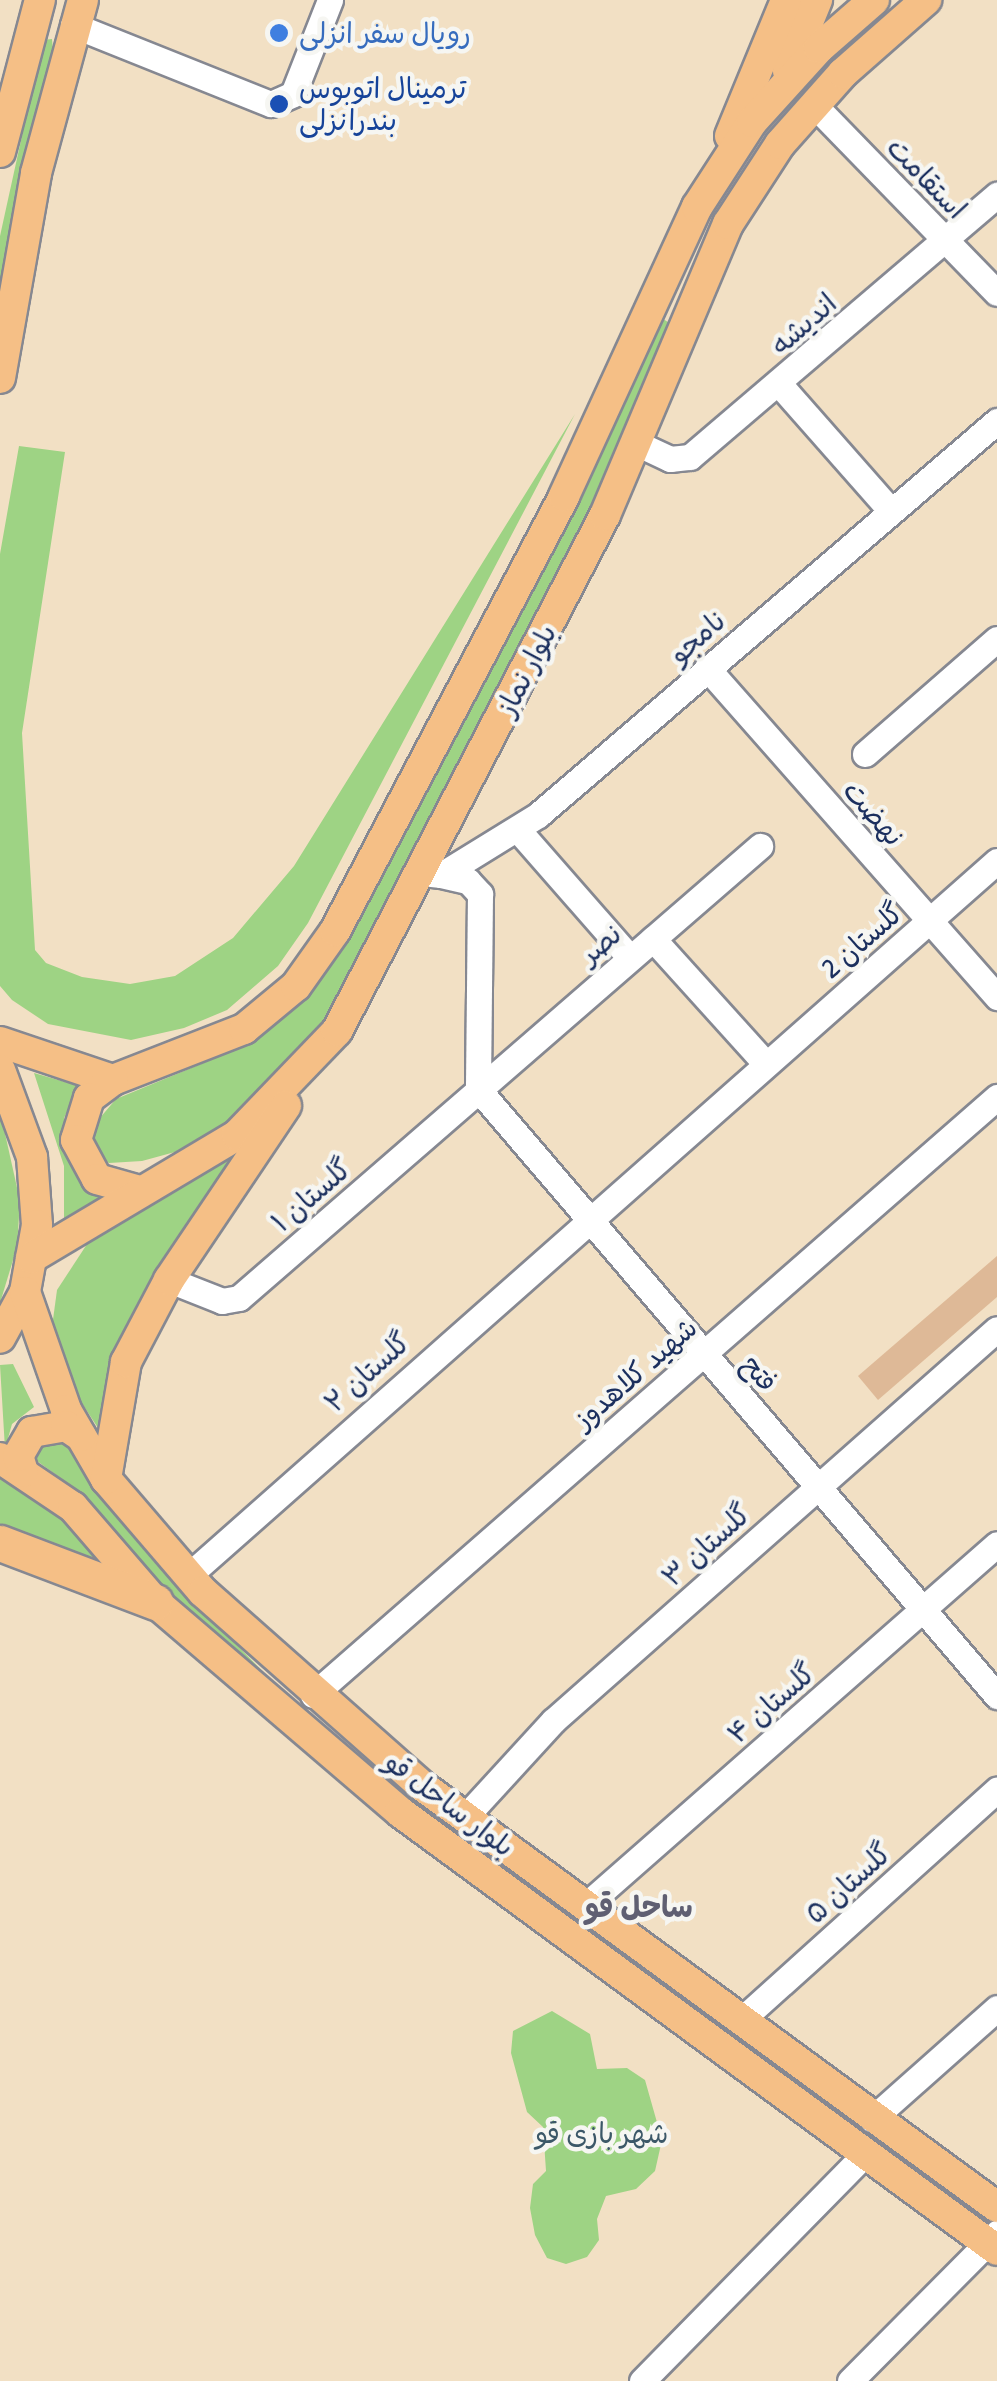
<!DOCTYPE html>
<meta charset="utf-8">
<style>
body{margin:0}
#map{position:relative;width:997px;height:2381px;overflow:hidden;background:#f2e0c4;font-family:"Patrick Hand","Playpen Sans Arabic",sans-serif}
div>[style]{position:absolute}
.green>*{inset:0;background:#9ed384}
.building>*{inset:0;background:#deb997}
.roads{filter:drop-shadow(2px 0 #868891) drop-shadow(-2px 0 #868891) drop-shadow(0 2px #868891) drop-shadow(0 -2px #868891)}
.minor>*{height:25px;margin:-12.5px;padding:0 12.5px;transform-origin:12.5px;border-radius:12.5px;background:#fff}
.major>*{height:30px;margin:-15px;padding:0 15px;transform-origin:15px;border-radius:15px;background:#f5bf86}
.highway>*{height:35px;margin:-17.5px;padding:0 17.5px;transform-origin:17.5px;border-radius:17.5px;background:#f5bf86}
.dots>*{width:28px;height:28px;translate:-50% -50%;box-sizing:border-box;border:5px solid #f6f6f2;border-radius:50%}
span{translate:-50% -50%;white-space:nowrap;text-align:center;line-height:1.15;-webkit-text-stroke:9px #f6f6f2;paint-order:stroke}
.shop-label{font-size:28px;color:#366cbe}
.left{translate:0 -50%;text-align:left}
.transit-label{font-size:28px;color:#164399}
.street-label{font-size:28px;color:#1b2f5e}
.park-label{font-size:28px;color:#3c5868}
.neighbourhood-label{font-size:30px;color:#5f5f72;font-weight:700}
</style>
<div id="map">
<div class="green">
<i style="clip-path:polygon(52px 39px,53px 51px,0 301px,0 236px,43px 40px)"></i>
<i style="clip-path:polygon(660px 317px,671px 324px,595px 513px,334px 1010px,304px 1049px,228px 1122px,175px 1152px,142px 1161px,109px 1163px,92px 1152px,88px 1132px,116px 1099px,252px 1043px,316px 984px,345px 941px)"></i>
<i style="clip-path:polygon(575px 414px,308px 923px,278px 966px,227px 1010px,184px 1028px,131px 1040px,48px 1024px,12px 1000px,0 986px,0 554px,19px 446px,65px 452px,22px 733px,35px 950px,46px 963px,82px 977px,130px 984px,175px 976px,233px 938px,294px 866px)"></i>
<i style="clip-path:polygon(34px 1073px,79px 1086px,64px 1118px,67px 1146px,110px 1196px,64px 1222px,64px 1166px)"></i>
<i style="clip-path:polygon(0 1111px,20px 1201px,17px 1247px,0 1303px)"></i>
<i style="clip-path:polygon(237px 1152px,100px 1431px,70px 1385px,52px 1327px,57px 1290px,91px 1238px)"></i>
<i style="clip-path:polygon(13px 1364px,34px 1407px,12px 1424px,5px 1449px,0 1365px)"></i>
<i style="clip-path:polygon(60px 1434px,201px 1609px,290px 1699px,166px 1591px,66px 1482px,37px 1461px,37px 1446px)"></i>
<i style="clip-path:polygon(0 1472px,74px 1530px,96px 1550px,95px 1560px,0 1527px)"></i>
<i style="clip-path:polygon(552px 2011px,590px 2034px,597px 2069px,627px 2068px,645px 2080px,662px 2140px,655px 2171px,636px 2189px,606px 2196px,597px 2219px,599px 2240px,587px 2257px,566px 2264px,547px 2258px,535px 2235px,530px 2208px,533px 2184px,546px 2171px,543px 2127px,527px 2112px,511px 2053px,513px 2031px)"></i>
</div>
<div class="building">
<i style="clip-path:polygon(997px 1256px,997px 1297px,878px 1400px,858px 1376px)"></i>
</div>
<div class="roads">
<div class="minor">
<i style="left:73px;top:25px;width:213px;rotate:21.8deg"></i>
<i style="left:271px;top:104px;width:24px;rotate:-24deg"></i>
<i style="left:293px;top:94px;width:101px;rotate:-68.5deg"></i>
<i style="left:814px;top:105px;width:262px;rotate:45.8deg"></i>
<i style="left:780px;top:385px;width:168px;rotate:48.6deg"></i>
<i style="left:636px;top:443px;width:38px;rotate:25deg"></i>
<i style="left:670px;top:459px;width:20px;rotate:-6deg"></i>
<i style="left:690px;top:457px;width:404px;rotate:-40.5deg"></i>
<i style="left:707px;top:668px;width:439px;rotate:48.6deg"></i>
<i style="left:865px;top:754px;width:175px;rotate:-41.1deg"></i>
<i style="left:518px;top:830px;width:170px;rotate:48.8deg"></i>
<i style="left:422px;top:873px;width:19px;rotate:6deg"></i>
<i style="left:441px;top:875px;width:114px;rotate:-31.7deg"></i>
<i style="left:538px;top:815px;width:605px;rotate:-40.64deg"></i>
<i style="left:441px;top:875px;width:28px;rotate:13deg"></i>
<i style="left:468px;top:881px;width:18px;rotate:47deg"></i>
<i style="left:480px;top:894px;width:195px;rotate:90.6deg"></i>
<i style="left:653px;top:939px;width:167px;rotate:47.9deg"></i>
<i style="left:478px;top:1089px;width:799px;rotate:49.47deg"></i>
<i style="left:169px;top:1280px;width:57px;rotate:21.6deg"></i>
<i style="left:222px;top:1301px;width:17px;rotate:-10deg"></i>
<i style="left:239px;top:1298px;width:690px;rotate:-40.94deg"></i>
<i style="left:189px;top:1575px;width:1078px;rotate:-41.47deg"></i>
<i style="left:313px;top:1695px;width:909px;rotate:-41.16deg"></i>
<i style="left:465px;top:1817px;width:130px;rotate:-47.5deg"></i>
<i style="left:553px;top:1721px;width:592px;rotate:-41.44deg"></i>
<i style="left:585px;top:1906px;width:548px;rotate:-41.3deg"></i>
<i style="left:740px;top:2021px;width:346px;rotate:-42deg"></i>
<i style="left:872px;top:2119px;width:167px;rotate:-41.6deg"></i>
<i style="left:642px;top:2381px;width:315px;rotate:-45.5deg"></i>
<i style="left:850px;top:2381px;width:209px;rotate:-45.2deg"></i>
</div>
<div class="major">
<i style="left:788px;top:71px;width:77px;rotate:-67.8deg"></i>
<i style="left:730px;top:136px;width:147px;rotate:-67.6deg"></i>
<i style="left:0;top:152px;width:157px;rotate:-75.3deg"></i>
<i style="left:0;top:378px;width:208px;rotate:-80deg"></i>
<i style="left:36px;top:173px;width:179px;rotate:-74.8deg"></i>
<i style="left:0;top:1042px;width:119px;rotate:18.6deg"></i>
<i style="left:113px;top:1080px;width:141px;rotate:-21.3deg"></i>
<i style="left:244px;top:1029px;width:67px;rotate:-39.6deg"></i>
<i style="left:296px;top:986px;width:67px;rotate:-54.7deg"></i>
<i style="left:335px;top:931px;width:492px;rotate:-62.2deg"></i>
<i style="left:564px;top:496px;width:318px;rotate:-65.3deg"></i>
<i style="left:697px;top:207px;width:101px;rotate:-57.1deg"></i>
<i style="left:752px;top:122px;width:100px;rotate:-47.8deg"></i>
<i style="left:819px;top:48px;width:73px;rotate:-41.1deg"></i>
<i style="left:0;top:1070px;width:93px;rotate:69.8deg"></i>
<i style="left:32px;top:1157px;width:68px;rotate:85.8deg"></i>
<i style="left:37px;top:1225px;width:68px;rotate:100.2deg"></i>
<i style="left:25px;top:1292px;width:52px;rotate:118.5deg"></i>
<i style="left:113px;top:1080px;width:30px;rotate:143deg"></i>
<i style="left:89px;top:1098px;width:44px;rotate:107.2deg"></i>
<i style="left:76px;top:1140px;width:44px;rotate:61.7deg"></i>
<i style="left:97px;top:1179px;width:45px;rotate:15.6deg"></i>
<i style="left:31px;top:1258px;width:240px;rotate:-30.8deg"></i>
<i style="left:237px;top:1135px;width:144px;rotate:-46.1deg"></i>
<i style="left:337px;top:1031px;width:581px;rotate:-62.55deg"></i>
<i style="left:605px;top:515px;width:316px;rotate:-67.1deg"></i>
<i style="left:728px;top:224px;width:95px;rotate:-57deg"></i>
<i style="left:780px;top:144px;width:95px;rotate:-48.4deg"></i>
<i style="left:843px;top:73px;width:111px;rotate:-41.3deg"></i>
<i style="left:25px;top:1292px;width:125px;rotate:70.8deg"></i>
<i style="left:66px;top:1410px;width:80px;rotate:59.9deg"></i>
<i style="left:106px;top:1479px;width:149px;rotate:49.4deg"></i>
<i style="left:203px;top:1592px;width:291px;rotate:41.5deg"></i>
<i style="left:421px;top:1785px;width:714px;rotate:36.23deg"></i>
<i style="left:0;top:1458px;width:88px;rotate:33.9deg"></i>
<i style="left:73px;top:1507px;width:125px;rotate:49.2deg"></i>
<i style="left:155px;top:1602px;width:323px;rotate:40.6deg"></i>
<i style="left:400px;top:1812px;width:740px;rotate:36.27deg"></i>
<i style="left:23px;top:1472px;width:17px;rotate:-107deg"></i>
<i style="left:18px;top:1456px;width:28px;rotate:-60deg"></i>
<i style="left:32px;top:1432px;width:35px;rotate:-10deg"></i>
<i style="left:66px;top:1426px;width:18px;rotate:34deg"></i>
<i style="left:106px;top:1479px;width:119px;rotate:-80.3deg"></i>
<i style="left:126px;top:1362px;width:93px;rotate:-62.3deg"></i>
<i style="left:169px;top:1280px;width:210px;rotate:-56.1deg"></i>
</div>
<div class="highway">
<i style="left:0;top:1543px;width:166px;rotate:20.8deg"></i>
</div>
</div>
<div class="dots">
<i style="left:279px;top:33px;background:#3f7fe0"></i>
<i style="left:279px;top:104px;background:#1a4fb4"></i>
</div>
<div class="shop-label">
<span class="left" style="left:299px;top:33px">رویال سفر انزلی</span>
</div>
<div class="transit-label">
<span class="left" style="left:299px;top:104px">ترمینال اتوبوس<br>بندرانزلی</span>
</div>
<div class="street-label">
<span style="left:927px;top:178px;rotate:46deg">استقامت</span>
<span style="left:803px;top:324px;rotate:-41deg">اندیشه</span>
<span style="left:697px;top:637px;rotate:-41deg">نامجو</span>
<span style="left:526px;top:670px;rotate:-63deg">بلوار نماز</span>
<span style="left:874px;top:813px;rotate:49deg">نهضت</span>
<span style="left:862px;top:940px;rotate:-41deg">گلستان 2</span>
<span style="left:600px;top:944px;rotate:-40deg">نصر</span>
<span style="left:311px;top:1195px;rotate:-41deg">گلستان ۱</span>
<span style="left:367px;top:1372px;rotate:-42deg">گلستان ۲</span>
<span style="left:635px;top:1373px;rotate:-41deg">شهید کلاهدوز</span>
<span style="left:760px;top:1373px;rotate:50deg">فتح</span>
<span style="left:706px;top:1545px;rotate:-42deg">گلستان ۳</span>
<span style="left:771px;top:1703px;rotate:-41deg">گلستان ۴</span>
<span style="left:450px;top:1804px;rotate:37deg">بلوار ساحل قو</span>
<span style="left:848px;top:1883px;rotate:-42deg">گلستان ۵</span>
</div>
<div class="park-label">
<span style="left:602px;top:2133px">شهر بازی قو</span>
</div>
<div class="neighbourhood-label">
<span style="left:639px;top:1906px">ساحل قو</span>
</div>
</div>
